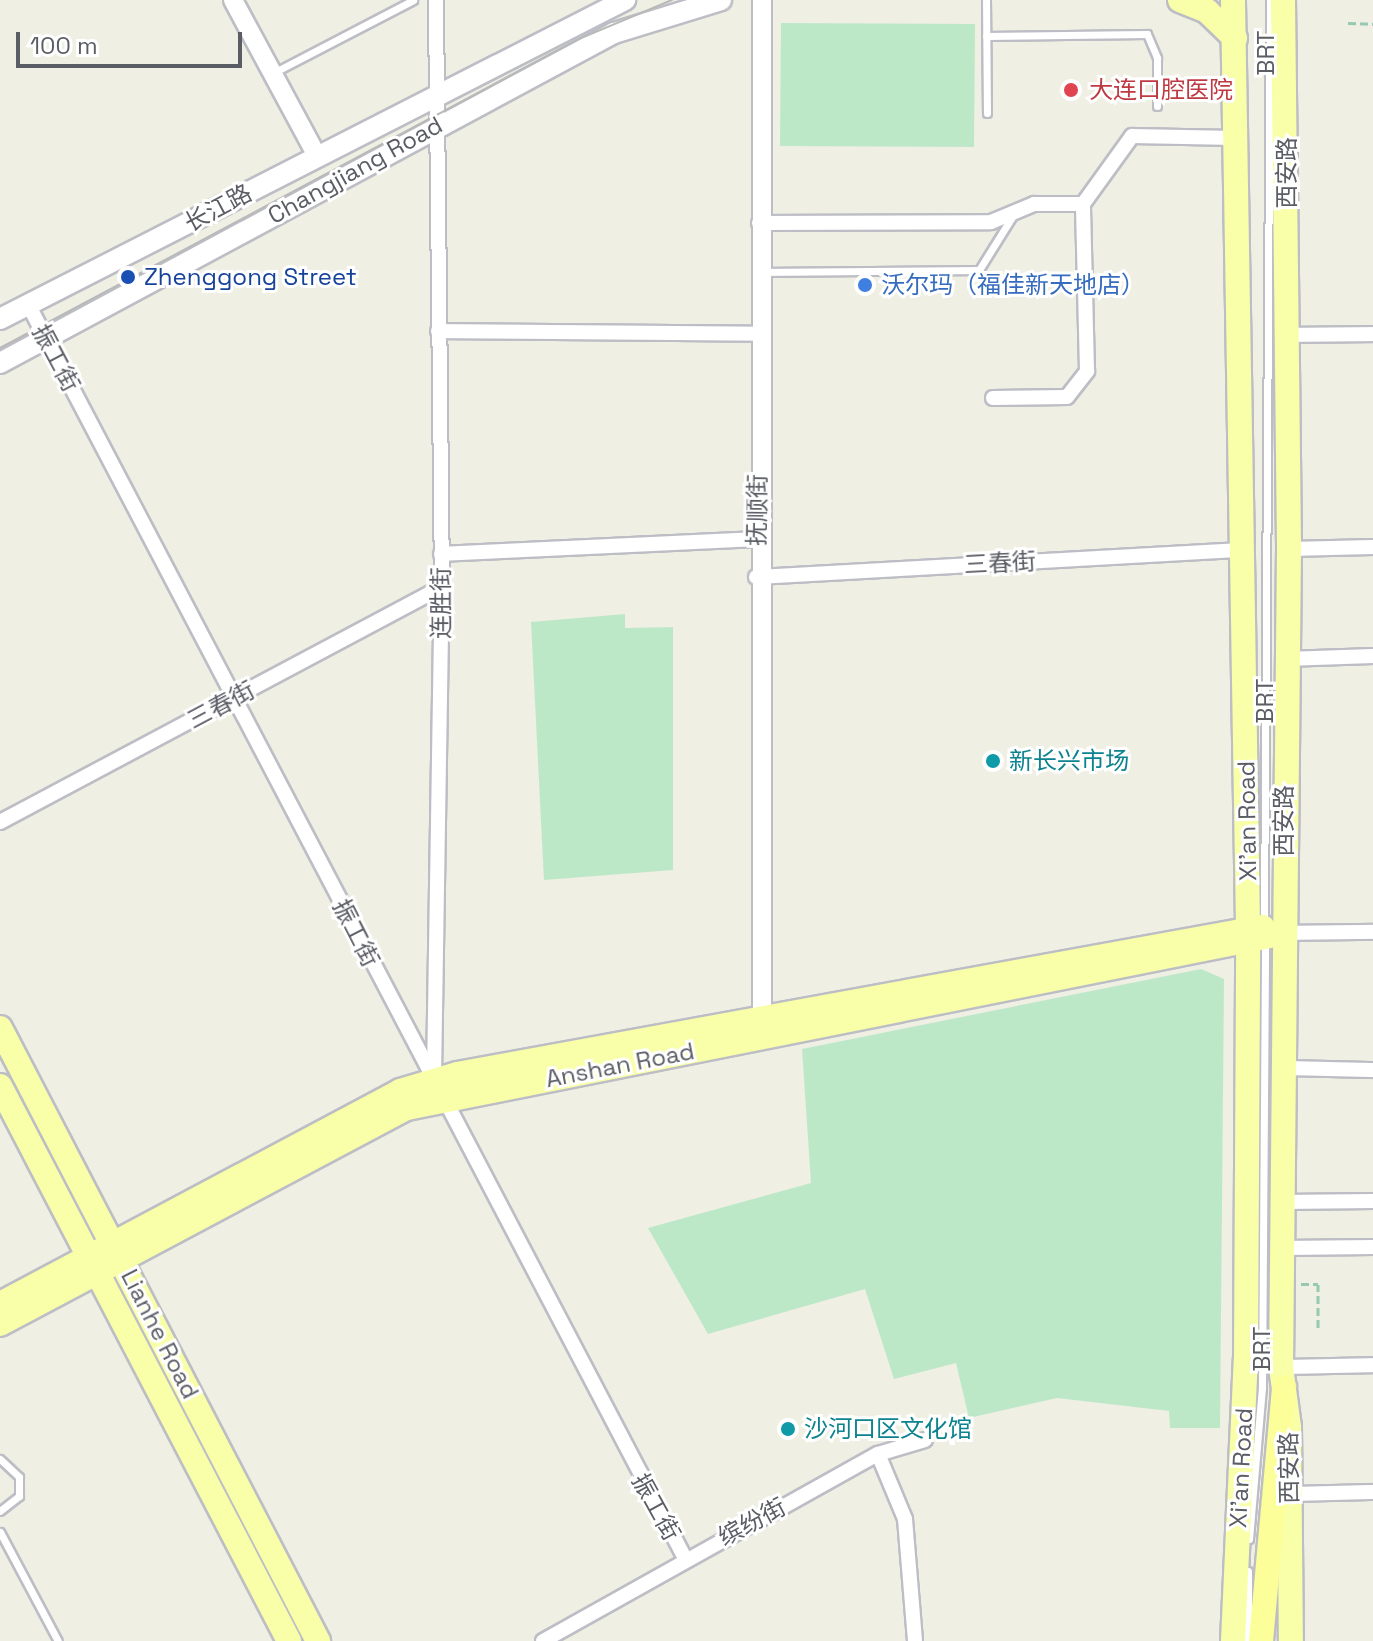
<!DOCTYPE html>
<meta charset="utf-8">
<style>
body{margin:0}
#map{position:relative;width:1373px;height:1641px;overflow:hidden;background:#efefe3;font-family:"Space Grotesk","Noto Sans SC",sans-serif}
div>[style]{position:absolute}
.green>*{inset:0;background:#bde8c8}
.path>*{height:3px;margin-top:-1.5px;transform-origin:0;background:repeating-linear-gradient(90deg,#96c9b2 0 8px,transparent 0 12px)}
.roads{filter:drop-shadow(2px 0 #bdbec5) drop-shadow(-2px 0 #bdbec5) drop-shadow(0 2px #bdbec5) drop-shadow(0 -2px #bdbec5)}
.service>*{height:7px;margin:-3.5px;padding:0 3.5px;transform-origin:3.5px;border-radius:3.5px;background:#fff}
.minor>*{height:14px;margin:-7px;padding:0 7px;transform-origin:7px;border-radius:7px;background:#fff}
.tertiary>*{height:18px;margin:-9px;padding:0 9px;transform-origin:9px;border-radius:9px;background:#fff}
.secondary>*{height:20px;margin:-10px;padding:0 10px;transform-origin:10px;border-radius:10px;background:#fff}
.primary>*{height:24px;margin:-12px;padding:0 12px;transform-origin:12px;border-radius:12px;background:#f8ffa8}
.trunk>*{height:24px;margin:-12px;padding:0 12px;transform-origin:12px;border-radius:12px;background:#fcfe99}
.tram>*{height:2px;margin:-1px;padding:0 1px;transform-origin:1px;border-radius:1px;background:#b8b9b9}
.dots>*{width:22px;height:22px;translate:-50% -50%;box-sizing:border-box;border:4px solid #fff;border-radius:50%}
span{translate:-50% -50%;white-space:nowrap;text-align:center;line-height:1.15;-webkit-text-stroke:6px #fff;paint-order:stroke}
.street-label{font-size:24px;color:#5b5d65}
.health-label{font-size:24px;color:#be3a42}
.left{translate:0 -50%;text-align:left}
.transit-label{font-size:24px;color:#164399}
.shop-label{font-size:24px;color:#366cbe}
.culture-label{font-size:24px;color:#0d838f}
.scale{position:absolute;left:16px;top:32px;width:226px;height:36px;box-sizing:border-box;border:4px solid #5b5d65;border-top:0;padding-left:10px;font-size:24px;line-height:28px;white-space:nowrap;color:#5b5d65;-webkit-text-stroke:6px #fff;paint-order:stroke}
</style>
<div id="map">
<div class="green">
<i style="clip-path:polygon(781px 23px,975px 24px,974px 147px,780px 146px)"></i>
<i style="clip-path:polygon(625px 614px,625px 628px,673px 627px,673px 870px,544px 880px,531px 622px)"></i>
<i style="clip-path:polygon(1201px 969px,1224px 979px,1220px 1428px,1170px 1428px,1169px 1411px,1057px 1398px,969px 1418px,956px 1363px,894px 1379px,865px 1289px,708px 1334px,648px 1228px,811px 1183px,802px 1049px)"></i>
</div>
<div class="path">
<i style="left:1348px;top:23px;width:25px;rotate:2deg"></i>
<i style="left:1301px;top:1284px;width:17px"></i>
<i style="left:1318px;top:1284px;width:47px;rotate:90deg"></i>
</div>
<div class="roads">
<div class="service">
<i style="left:986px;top:0;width:113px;rotate:89.5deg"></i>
<i style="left:986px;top:36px;width:161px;rotate:-0.7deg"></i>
<i style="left:1147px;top:34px;width:26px;rotate:67deg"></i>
<i style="left:1157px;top:58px;width:48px;rotate:90deg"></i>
<i style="left:273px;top:73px;width:158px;rotate:-27.5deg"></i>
<i style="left:762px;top:272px;width:217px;rotate:-0.5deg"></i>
<i style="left:979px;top:270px;width:62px;rotate:-58.1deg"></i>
<i style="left:1264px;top:923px;width:923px;rotate:-89.63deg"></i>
<i style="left:0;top:1459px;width:26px;rotate:43deg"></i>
<i style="left:19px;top:1477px;width:19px;rotate:90deg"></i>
<i style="left:19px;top:1496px;width:24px;rotate:142deg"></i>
<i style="left:0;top:1532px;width:123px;rotate:62deg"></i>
<i style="left:1249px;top:1539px;width:152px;rotate:-85.1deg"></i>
<i style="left:1262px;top:1388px;width:448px;rotate:-89.6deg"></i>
<i style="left:1248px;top:1571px;width:70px;rotate:90deg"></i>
</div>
<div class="minor">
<i style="left:759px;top:223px;width:232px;rotate:-0.2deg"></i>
<i style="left:991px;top:222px;width:47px;rotate:-22.7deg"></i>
<i style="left:1034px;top:204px;width:49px"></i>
<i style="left:1083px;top:204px;width:84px;rotate:-54.2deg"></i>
<i style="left:1132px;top:136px;width:104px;rotate:1.1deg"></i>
<i style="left:29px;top:306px;width:1413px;rotate:62.35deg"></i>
<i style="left:438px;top:331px;width:320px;rotate:0.5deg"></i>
<i style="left:1289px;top:335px;width:84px;rotate:-0.7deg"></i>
<i style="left:993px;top:398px;width:74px;rotate:-0.8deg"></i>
<i style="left:1067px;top:397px;width:33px;rotate:-52deg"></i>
<i style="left:1087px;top:371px;width:167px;rotate:-91.4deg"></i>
<i style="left:1289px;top:549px;width:84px;rotate:-1.4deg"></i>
<i style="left:441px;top:554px;width:316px;rotate:-2.7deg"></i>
<i style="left:756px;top:577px;width:488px;rotate:-3.2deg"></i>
<i style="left:1285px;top:659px;width:88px;rotate:-2deg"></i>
<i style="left:0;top:822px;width:501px;rotate:-28deg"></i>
<i style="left:1285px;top:933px;width:88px;rotate:-0.7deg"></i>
<i style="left:1284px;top:1068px;width:89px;rotate:1.3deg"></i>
<i style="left:434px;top:1077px;width:490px;rotate:-89.1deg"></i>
<i style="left:442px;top:587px;width:587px;rotate:-90.59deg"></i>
<i style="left:1282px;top:1202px;width:91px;rotate:-0.6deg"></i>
<i style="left:1282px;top:1248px;width:91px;rotate:-0.6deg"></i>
<i style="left:1281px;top:1367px;width:92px;rotate:-1.2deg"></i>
<i style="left:878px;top:1454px;width:70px;rotate:67.4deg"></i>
<i style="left:905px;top:1519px;width:122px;rotate:85.3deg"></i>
<i style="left:1290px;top:1494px;width:83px;rotate:-1.4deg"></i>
<i style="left:543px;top:1641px;width:384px;rotate:-29.2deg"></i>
<i style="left:878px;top:1454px;width:49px;rotate:-16.6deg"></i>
</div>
<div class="tertiary">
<i style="left:233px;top:0;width:177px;rotate:61.7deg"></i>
<i style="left:762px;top:0;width:1019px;rotate:90deg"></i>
</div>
<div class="secondary">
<i style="left:0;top:319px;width:702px;rotate:-27.04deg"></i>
<i style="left:0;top:363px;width:697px;rotate:-28.26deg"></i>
<i style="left:614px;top:33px;width:112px;rotate:-17.1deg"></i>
</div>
<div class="primary">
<i style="left:1180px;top:0;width:29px;rotate:22deg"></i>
<i style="left:1207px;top:11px;width:39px;rotate:44deg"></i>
<i style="left:1283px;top:0;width:549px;rotate:89.37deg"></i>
<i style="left:1289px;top:549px;width:818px;rotate:90.56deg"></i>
<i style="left:1281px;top:1367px;width:61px;rotate:82.4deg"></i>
<i style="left:1289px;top:1427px;width:214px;rotate:89.5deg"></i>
<i style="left:0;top:1028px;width:691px;rotate:62.58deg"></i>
<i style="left:0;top:1086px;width:626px;rotate:62.49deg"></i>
<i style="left:0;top:1304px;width:453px;rotate:-28deg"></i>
<i style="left:400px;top:1091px;width:59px;rotate:-16.6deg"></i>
<i style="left:457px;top:1074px;width:819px;rotate:-10.34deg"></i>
<i style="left:0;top:1324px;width:461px;rotate:-28deg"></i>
<i style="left:407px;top:1108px;width:895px;rotate:-11.27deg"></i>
<i style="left:1233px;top:1641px;width:283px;rotate:-87.4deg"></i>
<i style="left:1246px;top:1358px;width:432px;rotate:-89.7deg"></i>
<i style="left:1248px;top:926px;width:926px;rotate:-90.93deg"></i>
</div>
<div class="trunk">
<i style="left:1261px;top:1641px;width:255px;rotate:-84.8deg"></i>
</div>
</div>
<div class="tram">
<i style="left:0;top:348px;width:656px;rotate:-28.09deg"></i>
<i style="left:579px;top:39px;width:101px;rotate:-22.8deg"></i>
</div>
<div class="dots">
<i style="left:1071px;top:90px;background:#e0444e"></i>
<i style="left:128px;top:277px;background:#1a4fb4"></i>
<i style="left:865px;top:285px;background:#3f7fe0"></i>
<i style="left:993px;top:761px;background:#0f9aa8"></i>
<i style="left:788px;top:1429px;background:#0f9aa8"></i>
</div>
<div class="street-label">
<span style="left:1266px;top:53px;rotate:-90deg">BRT</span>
<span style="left:355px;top:170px;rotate:-29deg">Changjiang Road</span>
<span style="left:1287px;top:173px;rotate:-90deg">西安路</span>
<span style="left:218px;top:208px;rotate:-28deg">长江路</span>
<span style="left:56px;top:358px;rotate:62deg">振工街</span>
<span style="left:757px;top:510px;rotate:-89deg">抚顺街</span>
<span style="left:1000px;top:563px;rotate:-3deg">三春街</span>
<span style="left:441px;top:603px;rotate:-90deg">连胜街</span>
<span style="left:1265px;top:701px;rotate:-90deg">BRT</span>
<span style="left:221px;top:705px;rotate:-28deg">三春街</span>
<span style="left:1247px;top:821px;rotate:-91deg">Xi'an Road</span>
<span style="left:1284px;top:821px;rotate:-90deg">西安路</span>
<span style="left:356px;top:933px;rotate:63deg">振工街</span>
<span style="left:620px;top:1065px;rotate:-11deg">Anshan Road</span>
<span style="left:160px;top:1334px;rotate:63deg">Lianhe Road</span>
<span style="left:1262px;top:1349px;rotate:-90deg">BRT</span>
<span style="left:1241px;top:1468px;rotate:-87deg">Xi'an Road</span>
<span style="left:1289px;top:1468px;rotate:-91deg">西安路</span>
<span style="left:656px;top:1507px;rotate:61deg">振工街</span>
<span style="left:752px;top:1522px;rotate:-28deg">缤纷街</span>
</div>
<div class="health-label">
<span class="left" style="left:1089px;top:90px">大连口腔医院</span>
</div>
<div class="transit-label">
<span class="left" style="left:144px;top:277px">Zhenggong Street</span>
</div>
<div class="shop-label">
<span class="left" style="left:881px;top:285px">沃尔玛（福佳新天地店）</span>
</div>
<div class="culture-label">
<span class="left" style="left:1009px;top:761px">新长兴市场</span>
<span class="left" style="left:804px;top:1429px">沙河口区文化馆</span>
</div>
<div class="scale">100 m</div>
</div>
